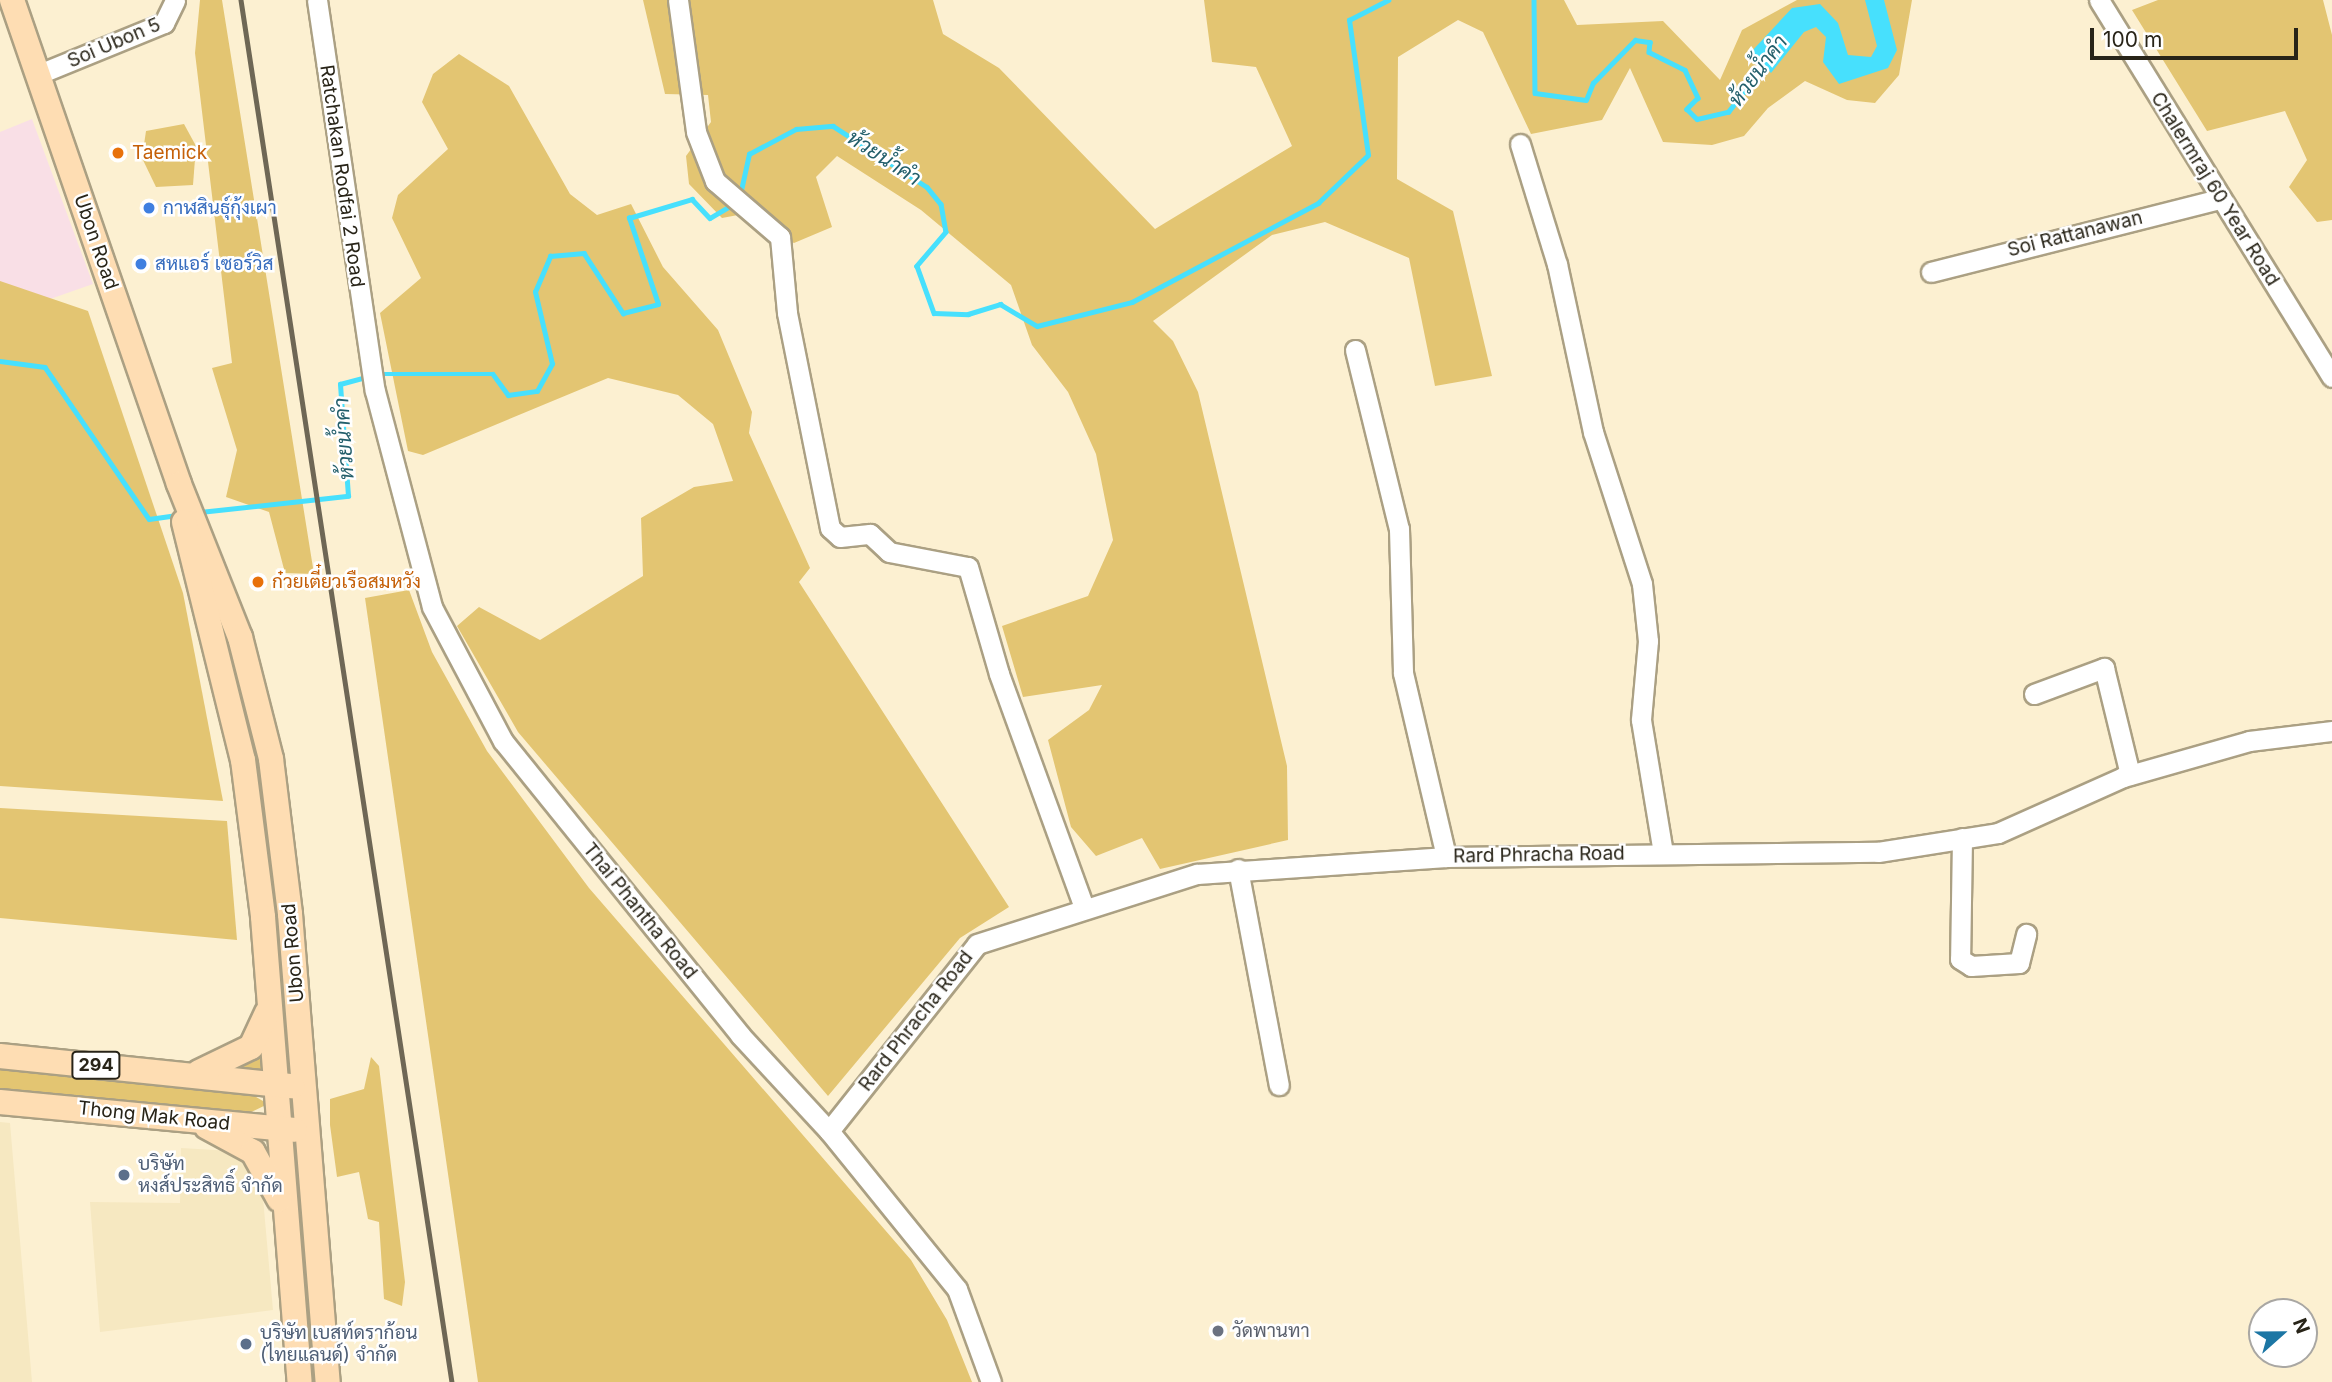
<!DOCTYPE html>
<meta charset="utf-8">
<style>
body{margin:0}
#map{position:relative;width:2332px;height:1382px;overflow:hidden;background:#fcf0d1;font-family:Inter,Sarabun,sans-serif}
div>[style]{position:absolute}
.built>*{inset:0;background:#f6e8c1}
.medical>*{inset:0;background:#f9dfe6}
.green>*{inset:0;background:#e3c572}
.water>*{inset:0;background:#47e0fd}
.stream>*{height:4.5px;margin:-2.25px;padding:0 2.25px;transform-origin:2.25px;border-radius:2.25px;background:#47e0fd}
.roads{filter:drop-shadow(2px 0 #aba083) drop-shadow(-2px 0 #aba083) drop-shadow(0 2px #aba083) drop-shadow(0 -2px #aba083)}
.minor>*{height:19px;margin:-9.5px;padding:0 9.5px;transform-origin:9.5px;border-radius:9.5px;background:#fff}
.major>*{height:24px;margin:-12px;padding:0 12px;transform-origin:12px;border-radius:12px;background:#feddb3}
.rail>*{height:4.5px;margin:-2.25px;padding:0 2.25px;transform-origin:2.25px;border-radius:2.25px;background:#6e6755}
.dots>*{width:19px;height:19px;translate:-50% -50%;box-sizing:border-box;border:4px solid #fff;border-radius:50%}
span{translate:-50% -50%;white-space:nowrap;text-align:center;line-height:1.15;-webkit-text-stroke:5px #fff;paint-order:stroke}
.shield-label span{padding:2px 5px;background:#fff;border:2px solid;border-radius:5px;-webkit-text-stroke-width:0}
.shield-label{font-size:18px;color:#282418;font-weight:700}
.street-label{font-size:19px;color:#282418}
.food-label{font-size:19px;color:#c56008}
.left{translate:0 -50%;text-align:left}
.shop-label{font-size:19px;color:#366cbe}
.service-label{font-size:19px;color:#4e5e75}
.worship-label{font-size:19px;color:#5b616d}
.water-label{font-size:21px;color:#235f6b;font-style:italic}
.north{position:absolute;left:2248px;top:1298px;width:70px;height:70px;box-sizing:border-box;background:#fff;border:2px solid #a9a7a3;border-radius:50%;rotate:69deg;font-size:19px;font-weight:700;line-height:28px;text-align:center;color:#282418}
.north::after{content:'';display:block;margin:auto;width:24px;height:32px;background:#1c76a4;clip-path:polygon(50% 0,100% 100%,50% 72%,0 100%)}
.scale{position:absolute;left:2090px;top:28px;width:208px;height:32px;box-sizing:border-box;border:4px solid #282418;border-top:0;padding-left:9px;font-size:21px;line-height:24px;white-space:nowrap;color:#282418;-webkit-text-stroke:5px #fff;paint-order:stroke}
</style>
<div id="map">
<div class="built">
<i style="clip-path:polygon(0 1122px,10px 1123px,32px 1382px,0 1382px)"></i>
<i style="clip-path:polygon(181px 1148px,232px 1151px,253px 1176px,263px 1198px,273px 1310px,100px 1332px,90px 1202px,180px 1203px)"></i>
</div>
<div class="medical">
<i style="clip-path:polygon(32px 119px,93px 284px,33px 305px,0 298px,0 132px)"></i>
</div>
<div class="green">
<i style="clip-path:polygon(200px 0,222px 0,314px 574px,285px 573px,269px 512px,226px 497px,237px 450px,212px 368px,232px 363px,195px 53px)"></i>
<i style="clip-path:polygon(643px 0,933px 0,943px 34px,999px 68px,1155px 229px,1292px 146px,1256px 67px,1212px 62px,1204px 0,1564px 0,1577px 25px,1663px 21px,1720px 80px,1742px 30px,1797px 0,1912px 0,1899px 75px,1875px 103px,1847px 100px,1805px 81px,1768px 108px,1744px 136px,1712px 145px,1663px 142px,1630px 68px,1602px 120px,1531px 134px,1483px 32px,1458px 20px,1398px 57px,1397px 179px,1453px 211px,1492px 376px,1435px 386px,1409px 258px,1325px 222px,1272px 235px,1153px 321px,1173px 341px,1198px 392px,1287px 766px,1288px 840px,1160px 869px,1142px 838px,1096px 856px,1071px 827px,1048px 740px,1089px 710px,1102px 685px,1023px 697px,1002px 626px,1088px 596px,1113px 540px,1096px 454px,1068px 392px,1032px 345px,1011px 285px,921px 210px,837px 156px,816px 177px,832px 227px,794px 243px,738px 215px,722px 218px,689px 184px,686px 156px,711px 122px,708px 95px,665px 94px)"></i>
<i style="clip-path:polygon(2158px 0,2323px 0,2332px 35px,2332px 220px,2317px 222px,2289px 187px,2307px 160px,2285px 111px,2207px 131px,2132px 10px)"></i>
<i style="clip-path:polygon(459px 54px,509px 86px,570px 194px,597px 215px,631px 204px,663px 267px,718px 330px,752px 412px,749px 433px,810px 568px,799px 582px,1009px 907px,960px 938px,828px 1096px,518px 732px,457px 626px,479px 607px,540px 640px,643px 576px,641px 518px,694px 487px,733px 481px,713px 424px,678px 395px,608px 378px,423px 455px,408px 451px,380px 313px,421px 278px,392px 218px,398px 195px,448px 149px,422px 102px,433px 74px)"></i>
<i style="clip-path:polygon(184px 124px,196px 146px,193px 185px,156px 187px,142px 158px,146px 131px)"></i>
<i style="clip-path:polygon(0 281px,88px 311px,183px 593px,223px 801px,0 786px)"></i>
<i style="clip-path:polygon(409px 590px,432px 652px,487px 751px,589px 888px,911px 1260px,947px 1320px,972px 1382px,478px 1382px,365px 598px)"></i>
<i style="clip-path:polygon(0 808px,227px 821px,237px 940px,0 918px)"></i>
<i style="clip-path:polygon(265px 1032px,267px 1077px,223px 1071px)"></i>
<i style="clip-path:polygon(371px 1057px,379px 1066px,405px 1282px,402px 1306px,384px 1299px,379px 1222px,368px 1219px,359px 1172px,337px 1177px,330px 1125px,330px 1099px,364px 1089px)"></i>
<i style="clip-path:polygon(0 1068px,246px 1091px,268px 1104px,247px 1114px,0 1092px)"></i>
</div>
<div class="water">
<i style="clip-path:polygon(1865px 0,1884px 0,1897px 50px,1888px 68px,1839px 84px,1823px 62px,1826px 37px,1816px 27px,1804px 32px,1771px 73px,1751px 52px,1792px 8px,1820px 4px,1838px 23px,1848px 55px,1871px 57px,1877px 46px)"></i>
</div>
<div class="stream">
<i style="left:1534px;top:0;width:93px;rotate:89.4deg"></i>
<i style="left:1535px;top:93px;width:51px;rotate:7.8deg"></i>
<i style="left:1586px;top:100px;width:18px;rotate:-68deg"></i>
<i style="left:1593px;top:83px;width:60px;rotate:-45.7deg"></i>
<i style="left:1635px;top:40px;width:15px;rotate:8deg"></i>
<i style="left:1650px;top:42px;width:10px;rotate:96deg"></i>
<i style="left:1649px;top:52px;width:40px;rotate:26.6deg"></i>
<i style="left:1685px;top:70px;width:31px;rotate:65deg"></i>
<i style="left:1698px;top:98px;width:16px;rotate:135deg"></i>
<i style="left:1687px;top:109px;width:14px;rotate:45deg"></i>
<i style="left:1697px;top:119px;width:32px;rotate:-13deg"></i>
<i style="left:1728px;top:112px;width:63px;rotate:-52deg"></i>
<i style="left:740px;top:195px;width:42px;rotate:-77.6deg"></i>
<i style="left:749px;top:154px;width:53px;rotate:-28deg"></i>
<i style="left:796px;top:129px;width:37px;rotate:-5deg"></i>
<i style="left:833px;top:126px;width:112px;rotate:33deg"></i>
<i style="left:927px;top:187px;width:22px;rotate:51deg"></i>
<i style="left:941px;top:204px;width:28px;rotate:80deg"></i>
<i style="left:946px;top:232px;width:45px;rotate:130.5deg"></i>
<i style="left:917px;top:266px;width:50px;rotate:70.1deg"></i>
<i style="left:934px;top:313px;width:34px;rotate:2deg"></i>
<i style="left:968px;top:314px;width:34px;rotate:-17deg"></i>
<i style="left:1000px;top:304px;width:43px;rotate:30.7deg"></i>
<i style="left:1037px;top:326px;width:98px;rotate:-14.2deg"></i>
<i style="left:1132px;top:302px;width:211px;rotate:-28deg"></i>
<i style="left:1318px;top:203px;width:69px;rotate:-43.8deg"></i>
<i style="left:1368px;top:155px;width:136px;rotate:-98deg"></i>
<i style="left:1349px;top:20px;width:44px;rotate:-27.1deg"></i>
<i style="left:0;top:361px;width:45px;rotate:7.6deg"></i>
<i style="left:45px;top:367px;width:184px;rotate:55.6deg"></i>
<i style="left:149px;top:519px;width:28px;rotate:-8deg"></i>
<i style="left:378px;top:374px;width:115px"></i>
<i style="left:493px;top:374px;width:26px;rotate:54deg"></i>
<i style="left:508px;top:395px;width:29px;rotate:-8deg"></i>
<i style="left:537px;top:391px;width:31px;rotate:-61deg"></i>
<i style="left:552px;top:364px;width:74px;rotate:-103.3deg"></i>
<i style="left:535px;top:292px;width:39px;rotate:-67deg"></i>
<i style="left:550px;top:256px;width:34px;rotate:-5deg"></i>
<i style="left:584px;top:253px;width:72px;rotate:57deg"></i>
<i style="left:623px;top:313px;width:36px;rotate:-14deg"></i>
<i style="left:658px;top:304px;width:91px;rotate:-108.6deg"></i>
<i style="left:629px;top:218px;width:66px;rotate:-16.8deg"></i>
<i style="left:692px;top:199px;width:26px;rotate:47deg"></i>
<i style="left:710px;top:218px;width:27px;rotate:-31deg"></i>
<i style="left:200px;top:512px;width:149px;rotate:-6.2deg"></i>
<i style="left:348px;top:496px;width:112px;rotate:-94.1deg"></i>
<i style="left:340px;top:384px;width:27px;rotate:-15deg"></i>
</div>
<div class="roads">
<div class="minor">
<i style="left:317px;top:0;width:395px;rotate:81.6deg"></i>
<i style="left:375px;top:391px;width:223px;rotate:75.2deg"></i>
<i style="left:432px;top:607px;width:152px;rotate:62.1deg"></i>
<i style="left:503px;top:741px;width:378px;rotate:51.1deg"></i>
<i style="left:740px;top:1035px;width:131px;rotate:47.2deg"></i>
<i style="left:829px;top:1131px;width:203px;rotate:51deg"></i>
<i style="left:957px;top:1289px;width:99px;rotate:69.9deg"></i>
<i style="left:678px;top:0;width:133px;rotate:82.2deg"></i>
<i style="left:696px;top:132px;width:53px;rotate:68.8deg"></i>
<i style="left:715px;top:181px;width:86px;rotate:40.7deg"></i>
<i style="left:780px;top:237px;width:76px;rotate:84.7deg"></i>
<i style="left:787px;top:313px;width:219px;rotate:78.7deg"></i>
<i style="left:830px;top:528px;width:13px;rotate:42deg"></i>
<i style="left:840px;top:537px;width:30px;rotate:-6deg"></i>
<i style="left:870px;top:534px;width:26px;rotate:43deg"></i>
<i style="left:889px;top:552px;width:80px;rotate:10.8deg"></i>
<i style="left:968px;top:567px;width:111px;rotate:73.8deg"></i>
<i style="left:999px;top:674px;width:246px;rotate:70deg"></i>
<i style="left:2099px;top:0;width:443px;rotate:58.3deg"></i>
<i style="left:39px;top:74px;width:135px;rotate:-22.2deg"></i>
<i style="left:164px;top:23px;width:25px;rotate:-64deg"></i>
<i style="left:1520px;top:144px;width:126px;rotate:72.9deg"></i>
<i style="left:1557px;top:264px;width:172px;rotate:77.9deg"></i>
<i style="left:1593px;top:432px;width:160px;rotate:72.1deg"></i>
<i style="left:1642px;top:584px;width:57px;rotate:84deg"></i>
<i style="left:1648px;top:641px;width:79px;rotate:95.1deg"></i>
<i style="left:1641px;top:720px;width:135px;rotate:80.6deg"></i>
<i style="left:1931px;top:272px;width:298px;rotate:-14.2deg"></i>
<i style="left:1355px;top:350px;width:184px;rotate:76.2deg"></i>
<i style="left:1399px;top:529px;width:144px;rotate:88.4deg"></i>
<i style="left:1403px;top:673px;width:189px;rotate:76.8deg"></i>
<i style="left:2034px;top:694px;width:75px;rotate:-20.4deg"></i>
<i style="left:2104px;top:668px;width:110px;rotate:76.3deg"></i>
<i style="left:1962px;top:838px;width:121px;rotate:90.9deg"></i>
<i style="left:1960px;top:959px;width:13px;rotate:32deg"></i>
<i style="left:1971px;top:966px;width:48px;rotate:-3.6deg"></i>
<i style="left:2019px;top:963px;width:30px;rotate:-76deg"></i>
<i style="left:1238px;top:869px;width:220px;rotate:79.3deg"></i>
<i style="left:829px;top:1131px;width:238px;rotate:-51.6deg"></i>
<i style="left:977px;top:944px;width:231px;rotate:-17.7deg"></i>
<i style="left:1197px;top:874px;width:250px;rotate:-3.9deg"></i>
<i style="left:1446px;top:857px;width:432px;rotate:-0.7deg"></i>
<i style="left:1878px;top:852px;width:121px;rotate:-9deg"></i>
<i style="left:1998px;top:833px;width:137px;rotate:-24.1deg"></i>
<i style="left:2123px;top:777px;width:131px;rotate:-15.9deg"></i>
<i style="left:2249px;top:741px;width:84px;rotate:-6.9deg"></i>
</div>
<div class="major">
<i style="left:12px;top:0;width:512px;rotate:70.96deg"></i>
<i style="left:179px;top:484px;width:165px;rotate:68.3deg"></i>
<i style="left:240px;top:637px;width:126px;rotate:75.7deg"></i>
<i style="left:271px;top:759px;width:156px;rotate:83deg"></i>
<i style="left:290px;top:914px;width:470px;rotate:85.4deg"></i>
<i style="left:184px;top:522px;width:245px;rotate:76.1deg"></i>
<i style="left:243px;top:760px;width:158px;rotate:82.7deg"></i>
<i style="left:263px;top:917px;width:466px;rotate:85.5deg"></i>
<i style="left:0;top:1056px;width:294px;rotate:5.9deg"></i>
<i style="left:199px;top:1072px;width:58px;rotate:-25.7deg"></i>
<i style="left:251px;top:1047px;width:38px;rotate:-65deg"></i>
<i style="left:0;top:1102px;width:296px;rotate:5.4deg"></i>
<i style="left:207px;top:1127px;width:52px;rotate:28.5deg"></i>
<i style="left:253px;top:1152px;width:54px;rotate:61deg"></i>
</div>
</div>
<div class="rail">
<i style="left:241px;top:0;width:1398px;rotate:81.32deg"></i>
</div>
<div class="dots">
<i style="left:118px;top:153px;background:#e8710a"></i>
<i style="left:149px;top:208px;background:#3f7fe0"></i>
<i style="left:141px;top:264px;background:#3f7fe0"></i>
<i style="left:258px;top:582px;background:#e8710a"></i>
<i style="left:124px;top:1175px;background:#5c6f8a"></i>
<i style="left:1218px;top:1331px;background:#6b7280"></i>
<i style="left:246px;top:1344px;background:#5c6f8a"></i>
</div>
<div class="shield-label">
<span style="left:96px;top:1065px">294</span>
</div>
<div class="street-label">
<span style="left:114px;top:43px;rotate:-23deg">Soi Ubon 5</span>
<span style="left:342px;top:176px;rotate:82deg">Ratchakan Rodfai 2 Road</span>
<span style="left:2215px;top:189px;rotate:58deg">Chalermraj 60 Year Road</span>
<span style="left:2075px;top:234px;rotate:-14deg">Soi Rattanawan</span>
<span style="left:96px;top:242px;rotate:71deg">Ubon Road</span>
<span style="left:1539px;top:855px;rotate:-1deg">Rard Phracha Road</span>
<span style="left:640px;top:911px;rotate:51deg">Thai Phantha Road</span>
<span style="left:293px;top:953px;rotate:-95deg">Ubon Road</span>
<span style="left:916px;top:1021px;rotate:-52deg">Rard Phracha Road</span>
<span style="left:154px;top:1116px;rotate:6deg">Thong Mak Road</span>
</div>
<div class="food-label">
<span class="left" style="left:132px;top:153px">Taemick</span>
<span class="left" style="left:272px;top:582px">ก๋วยเตี๋ยวเรือสมหวัง</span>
</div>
<div class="shop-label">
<span class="left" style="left:163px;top:208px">กาฬสินธุ์กุ้งเผา</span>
<span class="left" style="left:155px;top:264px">สหแอร์ เซอร์วิส</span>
</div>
<div class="service-label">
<span class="left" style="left:138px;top:1175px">บริษัท<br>หงส์ประสิทธิ์ จำกัด</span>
<span class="left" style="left:260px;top:1344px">บริษัท เบสท์ดราก้อน<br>(ไทยแลนด์) จำกัด</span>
</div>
<div class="worship-label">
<span class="left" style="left:1232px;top:1331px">วัดพานทา</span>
</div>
<div class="water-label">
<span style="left:1758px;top:71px;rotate:-53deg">ห้วยน้ำคำ</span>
<span style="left:884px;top:158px;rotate:33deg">ห้วยน้ำคำ</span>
<span style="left:344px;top:439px;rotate:-94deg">ห้วยน้ำคำ</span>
</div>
<div class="north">N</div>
<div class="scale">100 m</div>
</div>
